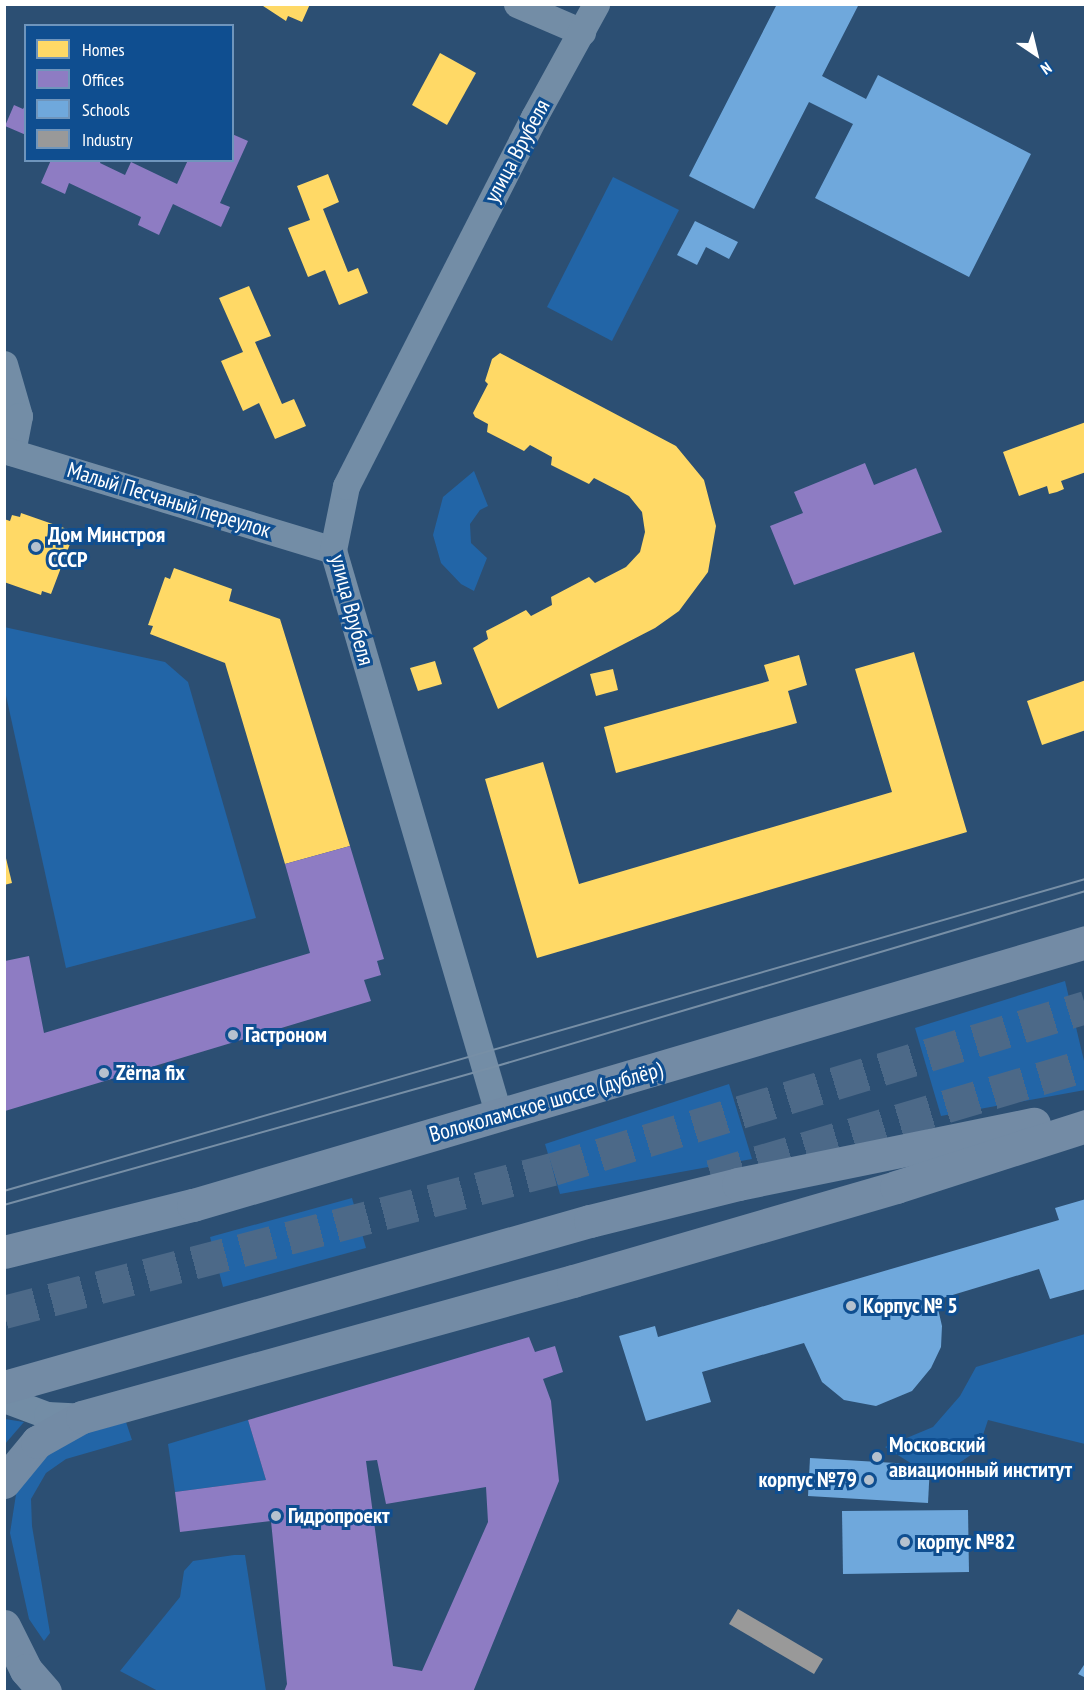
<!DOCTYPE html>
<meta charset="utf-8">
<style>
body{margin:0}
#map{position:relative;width:1090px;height:1696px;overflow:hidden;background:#2c4f73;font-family:"PT Sans Narrow",sans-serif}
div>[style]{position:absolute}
.green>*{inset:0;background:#2265a7}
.homes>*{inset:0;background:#ffd966}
.offices>*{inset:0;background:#8e7cc3}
.schools>*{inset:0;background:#6fa8dc}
.industry>*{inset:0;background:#999}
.major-tunnel>*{height:33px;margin-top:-16.5px;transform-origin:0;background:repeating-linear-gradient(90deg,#4c6988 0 33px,transparent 0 49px)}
.minor>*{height:27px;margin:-13.5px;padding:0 13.5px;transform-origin:13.5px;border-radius:13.5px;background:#738da6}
.major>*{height:33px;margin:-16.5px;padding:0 16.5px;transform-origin:16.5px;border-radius:16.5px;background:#738ba5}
.tram>*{height:1.5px;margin:-0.75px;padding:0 0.75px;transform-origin:0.75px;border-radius:0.75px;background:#778fa6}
.dots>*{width:16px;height:16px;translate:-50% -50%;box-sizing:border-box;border:3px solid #0f4e90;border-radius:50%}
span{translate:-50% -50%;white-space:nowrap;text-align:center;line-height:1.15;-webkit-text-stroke:6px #0f4e90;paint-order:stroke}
.street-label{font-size:22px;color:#fff}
.poi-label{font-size:22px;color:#fff;font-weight:700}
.left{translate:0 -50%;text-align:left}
.right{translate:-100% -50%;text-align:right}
.frame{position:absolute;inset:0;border:6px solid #fff;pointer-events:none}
.legend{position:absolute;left:24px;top:24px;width:210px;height:138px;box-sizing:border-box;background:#0f4e90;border:2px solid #6f95bc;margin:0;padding:8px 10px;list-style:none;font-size:18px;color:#fff}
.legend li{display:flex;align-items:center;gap:12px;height:30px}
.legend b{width:30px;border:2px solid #6f95bc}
.north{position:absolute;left:1006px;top:24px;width:60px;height:60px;-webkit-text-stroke:4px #0f4e90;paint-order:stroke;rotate:145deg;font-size:16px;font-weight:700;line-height:24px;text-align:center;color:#fff}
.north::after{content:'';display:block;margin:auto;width:21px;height:27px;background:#fff;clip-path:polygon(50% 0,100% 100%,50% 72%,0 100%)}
</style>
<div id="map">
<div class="green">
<i style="clip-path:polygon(613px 177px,679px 210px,612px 341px,547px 307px)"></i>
<i style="clip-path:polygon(474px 471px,488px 506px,480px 510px,470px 524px,471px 543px,487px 558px,474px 591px,461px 584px,441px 563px,433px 535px,443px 497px)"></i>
<i style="clip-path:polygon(4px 627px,165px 662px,188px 682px,256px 918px,66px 968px,5px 691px)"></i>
<i style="clip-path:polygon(1065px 981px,1085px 1065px,1085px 1090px,941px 1116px,915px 1028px)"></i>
<i style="clip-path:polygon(729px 1084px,752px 1159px,560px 1194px,545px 1144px)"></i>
<i style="clip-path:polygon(352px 1198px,366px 1248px,223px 1287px,210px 1237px)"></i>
<i style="clip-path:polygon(1085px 1334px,1085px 1444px,988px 1420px,978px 1450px,936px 1479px,885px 1447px,933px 1427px,960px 1396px,976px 1367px)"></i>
<i style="clip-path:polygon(5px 1419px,24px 1422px,5px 1444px,4px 1419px)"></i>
<i style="clip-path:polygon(248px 1420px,266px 1480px,175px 1492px,168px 1444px)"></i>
<i style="clip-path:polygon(126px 1422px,132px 1440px,66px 1459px,46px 1473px,31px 1499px,32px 1526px,50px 1633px,44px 1641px,29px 1619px,10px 1533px,17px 1488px,37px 1459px,76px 1436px)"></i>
<i style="clip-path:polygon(234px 1555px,245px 1555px,266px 1691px,158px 1691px,120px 1671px,180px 1597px,184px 1571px,193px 1561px)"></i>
</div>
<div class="homes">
<i style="clip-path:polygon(260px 4px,310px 4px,302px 22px,288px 16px,286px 21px)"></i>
<i style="clip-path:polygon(440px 53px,476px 73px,447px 125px,412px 105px)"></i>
<i style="clip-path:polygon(328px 174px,339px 202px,323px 209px,348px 272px,358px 268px,368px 293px,339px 305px,325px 270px,308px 277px,288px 228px,310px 220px,297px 186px)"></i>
<i style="clip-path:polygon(249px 286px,271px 336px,255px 342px,282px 404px,294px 399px,306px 426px,275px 439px,259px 403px,243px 411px,221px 361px,243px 352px,219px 298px)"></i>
<i style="clip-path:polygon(500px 353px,676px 446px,704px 480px,716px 526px,708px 572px,679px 611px,655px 628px,498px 709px,473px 648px,488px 639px,486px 631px,526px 610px,531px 616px,552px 605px,551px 597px,589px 577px,595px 583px,626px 567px,640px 552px,645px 532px,642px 512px,629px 496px,594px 478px,589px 484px,551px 465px,552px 457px,530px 445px,524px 451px,487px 432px,488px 424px,475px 417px,473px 413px,488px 384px,485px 381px,492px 359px)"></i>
<i style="clip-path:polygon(1086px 422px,1086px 472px,1061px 481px,1064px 489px,1057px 492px,1049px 494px,1047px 486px,1019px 496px,1003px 452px)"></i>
<i style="clip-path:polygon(21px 513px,67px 529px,66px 533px,73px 536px,51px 594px,42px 591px,41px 595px,4px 582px,4px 519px,10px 521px,12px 515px,20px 517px)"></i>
<i style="clip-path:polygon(174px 568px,232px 589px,229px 601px,280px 619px,350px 846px,285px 864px,225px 663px,150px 634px,153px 626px,148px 625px,165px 577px,170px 579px)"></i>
<i style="clip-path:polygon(914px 652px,967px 832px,537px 958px,485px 779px,543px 762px,579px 884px,892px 792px,855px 669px)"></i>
<i style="clip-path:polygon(799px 655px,807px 685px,788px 691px,797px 723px,616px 773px,604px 727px,769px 681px,764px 665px)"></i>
<i style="clip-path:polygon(435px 661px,442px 684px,418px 691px,410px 668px)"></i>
<i style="clip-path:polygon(613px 669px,618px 690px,596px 696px,590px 674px)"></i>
<i style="clip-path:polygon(1086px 680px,1086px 730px,1042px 745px,1027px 701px)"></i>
<i style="clip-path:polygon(4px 850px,12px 883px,4px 885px)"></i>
</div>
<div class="offices">
<i style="clip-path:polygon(26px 104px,26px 135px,5px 126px,14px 105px,23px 109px)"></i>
<i style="clip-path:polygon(232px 134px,248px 141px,220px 203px,230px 207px,221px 227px,173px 204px,159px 235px,138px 225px,141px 217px,69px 183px,65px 194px,41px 183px,51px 160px,101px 160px,100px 163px,125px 175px,131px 162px,177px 184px,188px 160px,232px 160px)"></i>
<i style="clip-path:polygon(865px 463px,874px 485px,916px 468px,942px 532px,794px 585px,770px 526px,803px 513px,794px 492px)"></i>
<i style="clip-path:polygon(350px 846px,384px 959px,377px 961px,381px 975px,364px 980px,371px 1001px,5px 1111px,5px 961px,29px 956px,44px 1033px,310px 953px,285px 864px)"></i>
<i style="clip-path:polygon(evenodd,529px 1337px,535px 1352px,555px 1346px,563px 1372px,543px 1379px,551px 1401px,559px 1481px,473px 1692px,284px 1692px,287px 1684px,271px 1521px,180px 1532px,175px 1492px,266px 1480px,248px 1420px,529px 1337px,377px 1460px,386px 1504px,486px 1487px,488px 1522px,422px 1671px,393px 1666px,366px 1461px,377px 1460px)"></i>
</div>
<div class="schools">
<i style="clip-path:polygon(777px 4px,859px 4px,822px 76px,866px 99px,878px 75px,1031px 154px,969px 277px,815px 198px,853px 124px,809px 102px,754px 209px,689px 176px)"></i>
<i style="clip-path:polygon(695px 221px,738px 242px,729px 259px,706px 247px,697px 265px,677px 255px)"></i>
<i style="clip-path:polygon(1086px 1199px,1086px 1289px,1050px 1299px,1039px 1269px,936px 1300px,942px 1326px,941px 1347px,931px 1368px,912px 1391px,876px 1406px,844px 1400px,822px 1382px,804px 1343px,702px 1372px,711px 1402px,646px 1421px,619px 1336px,655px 1326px,658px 1337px,1059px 1220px,1055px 1208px)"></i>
<i style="clip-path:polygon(810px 1458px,930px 1465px,928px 1503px,808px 1496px)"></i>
<i style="clip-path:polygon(968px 1510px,969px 1572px,843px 1574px,842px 1511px)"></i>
<i style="clip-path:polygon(1086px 1662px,1086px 1678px,1078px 1674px)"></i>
</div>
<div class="industry">
<i style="clip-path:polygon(738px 1609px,823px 1659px,814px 1674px,729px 1624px)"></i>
</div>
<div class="major-tunnel">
<i style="left:711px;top:1176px;width:391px;rotate:-16.5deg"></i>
<i style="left:4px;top:1312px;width:567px;rotate:-14.6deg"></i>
<i style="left:553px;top:1169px;width:557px;rotate:-16.91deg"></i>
</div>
<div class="minor">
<i style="left:517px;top:4px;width:71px;rotate:23.3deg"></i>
<i style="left:4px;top:364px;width:54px;rotate:73.9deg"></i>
<i style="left:19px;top:416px;width:37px;rotate:101deg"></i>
<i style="left:4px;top:450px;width:344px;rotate:16.9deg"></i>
<i style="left:499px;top:1116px;width:590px;rotate:-106.35deg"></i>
<i style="left:333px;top:550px;width:65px;rotate:-78.5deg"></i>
<i style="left:346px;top:486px;width:414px;rotate:-63deg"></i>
<i style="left:534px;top:117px;width:129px;rotate:-61.2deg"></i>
<i style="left:4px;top:1399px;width:46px;rotate:20.4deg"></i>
<i style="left:47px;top:1415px;width:35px;rotate:3deg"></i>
</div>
<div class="major">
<i style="left:4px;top:1252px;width:195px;rotate:-14deg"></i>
<i style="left:193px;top:1205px;width:931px;rotate:-16.41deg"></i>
<i style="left:4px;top:1387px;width:609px;rotate:-15.82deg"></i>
<i style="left:590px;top:1221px;width:153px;rotate:-14deg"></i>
<i style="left:738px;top:1184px;width:302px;rotate:-11.5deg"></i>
<i style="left:4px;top:1482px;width:52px;rotate:-50.5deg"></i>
<i style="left:37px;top:1442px;width:51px;rotate:-29.1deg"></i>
<i style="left:82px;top:1417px;width:509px;rotate:-15.48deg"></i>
<i style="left:573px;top:1281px;width:336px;rotate:-16.2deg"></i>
<i style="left:896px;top:1187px;width:200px;rotate:-17.8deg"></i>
<i style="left:4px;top:1626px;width:49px;rotate:63.4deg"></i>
<i style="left:26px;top:1670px;width:29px;rotate:49deg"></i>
</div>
<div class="tram">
<i style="left:4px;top:1191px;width:1126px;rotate:-16.09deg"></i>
<i style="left:4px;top:1205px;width:502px;rotate:-15.73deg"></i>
<i style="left:487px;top:1069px;width:625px;rotate:-16.55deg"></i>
</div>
<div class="dots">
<i style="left:36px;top:547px;background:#b5c1ce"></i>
<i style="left:233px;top:1035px;background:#b5c1ce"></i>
<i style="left:104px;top:1073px;background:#b5c1ce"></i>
<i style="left:851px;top:1306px;background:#b5c1ce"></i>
<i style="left:877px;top:1457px;background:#b5c1ce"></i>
<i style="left:869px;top:1480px;background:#b5c1ce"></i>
<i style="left:276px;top:1516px;background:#b5c1ce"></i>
<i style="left:905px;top:1542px;background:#b5c1ce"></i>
</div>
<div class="street-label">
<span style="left:517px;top:151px;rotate:-62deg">улица Врубеля</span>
<span style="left:169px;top:500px;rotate:17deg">Малый Песчаный переулок</span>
<span style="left:352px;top:610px;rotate:75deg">улица Врубеля</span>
<span style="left:546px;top:1102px;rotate:-16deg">Волоколамское шоссе (дублёр)</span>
</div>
<div class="poi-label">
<span class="left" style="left:48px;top:547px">Дом Минстроя<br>СССР</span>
<span class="left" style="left:245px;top:1035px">Гастроном</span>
<span class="left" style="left:116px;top:1073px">Zёrna fix</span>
<span class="left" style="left:863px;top:1306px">Корпус № 5</span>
<span class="left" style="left:889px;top:1457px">Московский<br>авиационный институт</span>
<span class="right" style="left:857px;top:1480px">корпус №79</span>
<span class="left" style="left:288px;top:1516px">Гидропроект</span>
<span class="left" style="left:917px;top:1542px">корпус №82</span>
</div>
<div class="frame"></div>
<ul class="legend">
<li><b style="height:16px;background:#ffd966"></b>Homes</li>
<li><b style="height:16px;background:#8e7cc3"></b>Offices</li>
<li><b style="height:16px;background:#6fa8dc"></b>Schools</li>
<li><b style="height:16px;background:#999"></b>Industry</li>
</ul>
<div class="north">N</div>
</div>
